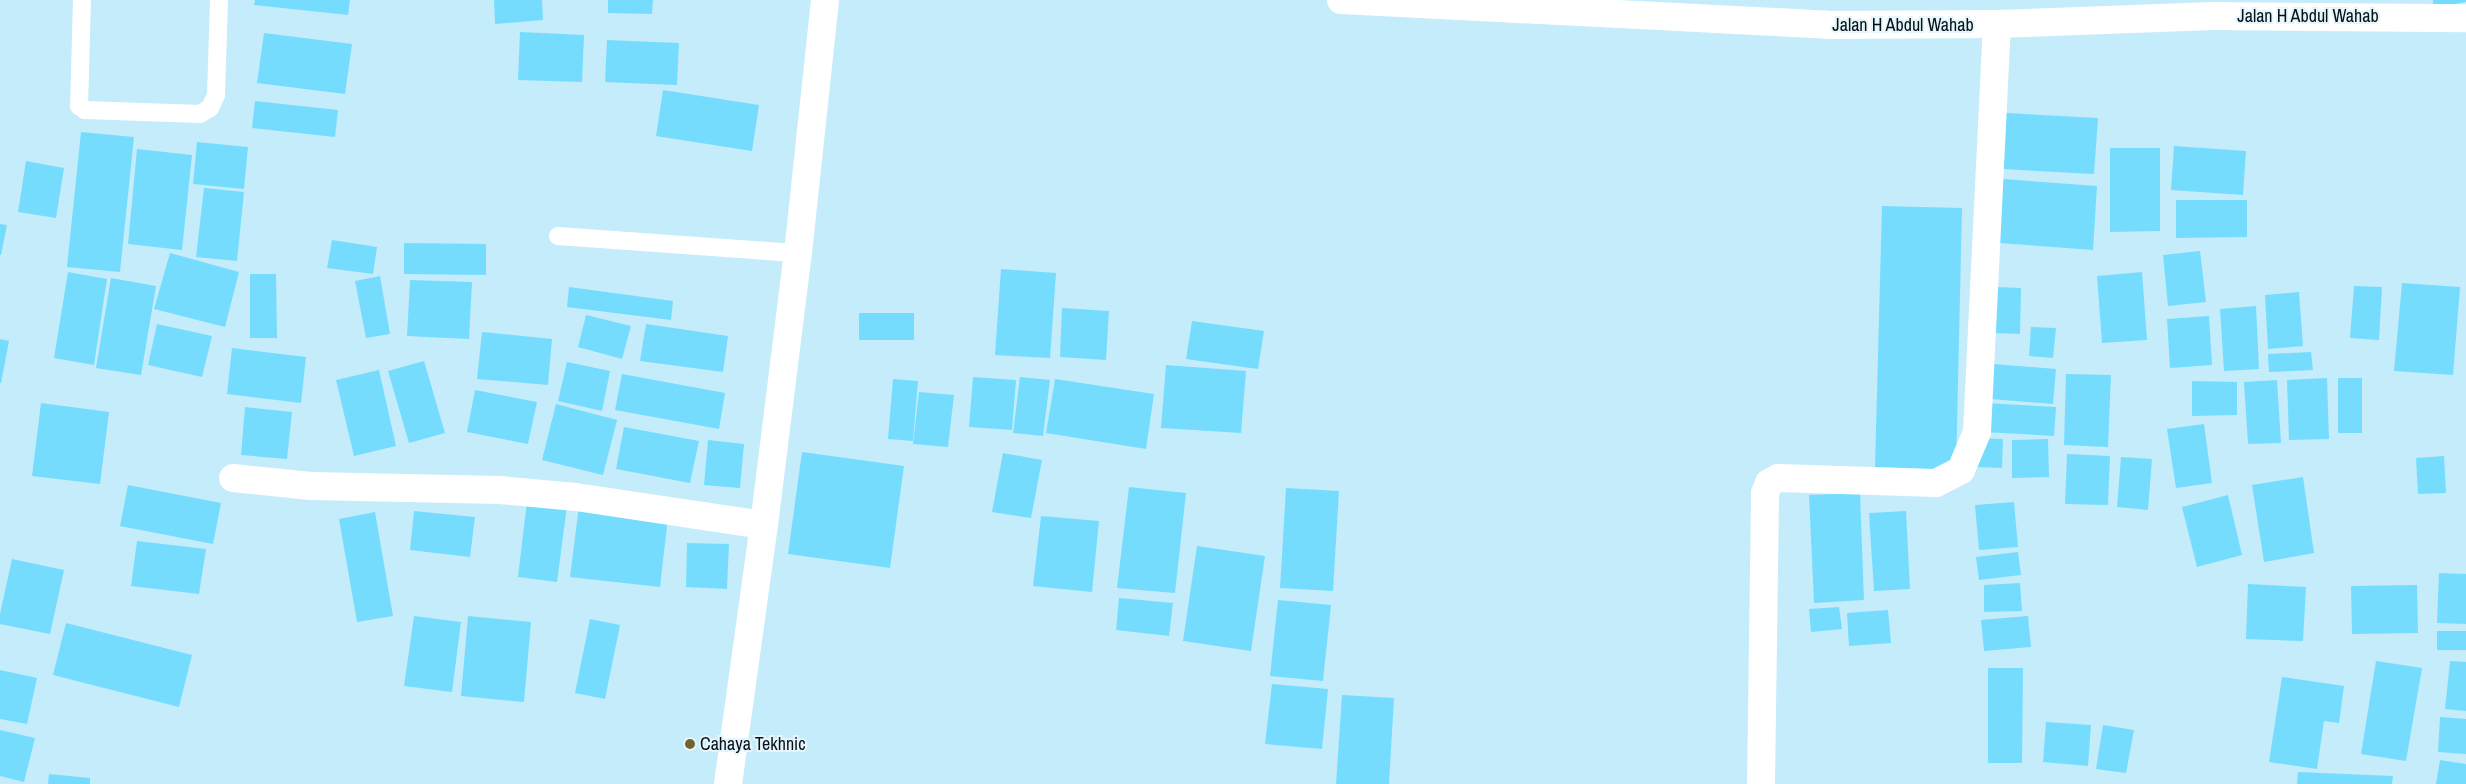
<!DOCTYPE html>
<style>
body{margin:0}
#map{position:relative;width:2466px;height:784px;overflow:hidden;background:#c5ecfb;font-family:"Archivo Narrow",sans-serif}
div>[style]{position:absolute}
.building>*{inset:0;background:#76dcfe}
.lane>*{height:18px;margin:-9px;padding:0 9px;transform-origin:9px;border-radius:9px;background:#fff}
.street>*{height:28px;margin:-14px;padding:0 14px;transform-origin:14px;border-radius:14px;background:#fff}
.dots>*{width:14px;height:14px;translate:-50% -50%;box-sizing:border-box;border:2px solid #e6f5fb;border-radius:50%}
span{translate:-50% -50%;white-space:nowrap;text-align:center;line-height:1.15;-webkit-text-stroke:4px #e6f5fb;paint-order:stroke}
.street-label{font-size:18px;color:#051217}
.poi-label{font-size:18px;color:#051217}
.left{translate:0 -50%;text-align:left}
</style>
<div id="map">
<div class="building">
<i style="clip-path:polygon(255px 0,350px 0,348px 15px,254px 5px)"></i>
<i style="clip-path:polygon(494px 0,542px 0,543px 20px,495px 24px)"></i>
<i style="clip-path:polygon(608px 0,653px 0,652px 14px,608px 13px)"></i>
<i style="clip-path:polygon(2433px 0,2466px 0,2466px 2px,2433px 8px)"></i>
<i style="clip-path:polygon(520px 32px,584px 35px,582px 82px,518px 80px)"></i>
<i style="clip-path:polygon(264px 33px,352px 44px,345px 94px,257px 83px)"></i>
<i style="clip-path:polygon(607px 40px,679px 43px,677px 85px,605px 82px)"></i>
<i style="clip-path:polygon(663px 90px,759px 105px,752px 151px,656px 136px)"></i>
<i style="clip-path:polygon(255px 101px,338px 110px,335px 137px,252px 128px)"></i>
<i style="clip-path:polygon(2006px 113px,2098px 118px,2094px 174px,2002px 169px)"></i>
<i style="clip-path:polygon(81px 132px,134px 137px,120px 272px,67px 267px)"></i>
<i style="clip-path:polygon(197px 142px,248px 147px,244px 189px,193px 184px)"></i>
<i style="clip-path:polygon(2174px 146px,2246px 151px,2243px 195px,2171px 190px)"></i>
<i style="clip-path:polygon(2110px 148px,2160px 148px,2160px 231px,2110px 232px)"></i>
<i style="clip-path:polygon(137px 149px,192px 155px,182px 250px,128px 244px)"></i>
<i style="clip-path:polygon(26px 161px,64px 168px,56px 218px,18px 212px)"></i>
<i style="clip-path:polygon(2003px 179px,2097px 186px,2093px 250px,1999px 243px)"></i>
<i style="clip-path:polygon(204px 188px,244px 192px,237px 261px,196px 257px)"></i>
<i style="clip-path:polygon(2176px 200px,2247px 200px,2247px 237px,2176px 238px)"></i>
<i style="clip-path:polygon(1882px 206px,1962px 208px,1956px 470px,1875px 468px)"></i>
<i style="clip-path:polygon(0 224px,7px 225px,1px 255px,0 255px)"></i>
<i style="clip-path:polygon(332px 240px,377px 247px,373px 274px,327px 268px)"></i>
<i style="clip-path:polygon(404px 243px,486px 244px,486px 275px,404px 274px)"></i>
<i style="clip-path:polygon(2200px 251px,2206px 302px,2168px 306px,2163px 255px)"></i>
<i style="clip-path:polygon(170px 253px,239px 272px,225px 327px,154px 309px)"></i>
<i style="clip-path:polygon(1001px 269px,1056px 273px,1050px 358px,995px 355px)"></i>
<i style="clip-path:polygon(68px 272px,107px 279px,94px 365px,54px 358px)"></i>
<i style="clip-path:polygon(2142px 272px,2147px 340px,2102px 343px,2097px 276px)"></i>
<i style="clip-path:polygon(250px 274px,276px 274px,277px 338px,250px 338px)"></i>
<i style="clip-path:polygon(380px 276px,390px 334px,366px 338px,355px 281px)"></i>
<i style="clip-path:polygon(111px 278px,156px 286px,141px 375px,96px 368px)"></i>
<i style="clip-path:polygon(410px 280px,472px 282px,469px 339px,407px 336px)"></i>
<i style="clip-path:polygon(2402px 283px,2460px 287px,2453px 375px,2394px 371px)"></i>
<i style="clip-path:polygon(2354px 286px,2382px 287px,2379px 340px,2350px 338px)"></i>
<i style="clip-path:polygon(569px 287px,673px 301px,671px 320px,567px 307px)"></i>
<i style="clip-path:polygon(1994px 287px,2021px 288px,2020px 334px,1992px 333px)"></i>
<i style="clip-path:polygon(2299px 292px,2303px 346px,2268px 349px,2265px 295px)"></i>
<i style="clip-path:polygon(2256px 306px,2259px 369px,2224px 371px,2220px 309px)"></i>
<i style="clip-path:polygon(1062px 308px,1109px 311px,1106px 360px,1060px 357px)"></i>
<i style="clip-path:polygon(859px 313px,914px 313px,914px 340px,859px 340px)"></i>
<i style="clip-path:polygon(586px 315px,631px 326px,622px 359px,578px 347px)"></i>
<i style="clip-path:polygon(2209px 316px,2212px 365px,2170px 368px,2167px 319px)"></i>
<i style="clip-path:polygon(1192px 321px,1264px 331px,1258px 369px,1186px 359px)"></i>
<i style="clip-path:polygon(157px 324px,212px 336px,202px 377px,148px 365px)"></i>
<i style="clip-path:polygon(646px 324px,728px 336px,723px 372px,640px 361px)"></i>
<i style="clip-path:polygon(2031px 327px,2056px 328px,2053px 358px,2029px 356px)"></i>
<i style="clip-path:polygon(482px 332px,552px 339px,548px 385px,477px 379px)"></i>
<i style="clip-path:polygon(0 339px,9px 341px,1px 383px,0 383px)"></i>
<i style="clip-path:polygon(232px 348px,306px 357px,301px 403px,227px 394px)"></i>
<i style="clip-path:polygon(2311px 352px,2313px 370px,2269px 372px,2268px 354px)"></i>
<i style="clip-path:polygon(424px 361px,445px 433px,409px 443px,388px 371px)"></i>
<i style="clip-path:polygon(567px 362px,610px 371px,602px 411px,558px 401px)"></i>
<i style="clip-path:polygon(1994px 364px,2056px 369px,2053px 404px,1991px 399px)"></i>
<i style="clip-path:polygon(1166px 365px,1246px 371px,1241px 433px,1161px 428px)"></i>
<i style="clip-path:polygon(379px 370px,396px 446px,354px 456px,336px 380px)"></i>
<i style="clip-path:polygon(622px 374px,725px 393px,719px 429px,615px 410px)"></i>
<i style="clip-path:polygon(2066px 374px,2111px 375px,2108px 447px,2064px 445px)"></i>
<i style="clip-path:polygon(973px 377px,1016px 380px,1012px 430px,969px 427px)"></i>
<i style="clip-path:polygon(1020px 377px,1050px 380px,1043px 436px,1013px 433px)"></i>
<i style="clip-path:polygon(2327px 378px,2329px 439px,2289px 440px,2287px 380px)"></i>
<i style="clip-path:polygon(2338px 378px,2362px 378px,2362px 433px,2338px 433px)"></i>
<i style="clip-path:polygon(893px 379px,918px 381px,913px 441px,888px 439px)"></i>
<i style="clip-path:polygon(1055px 379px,1154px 394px,1146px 449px,1046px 433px)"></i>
<i style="clip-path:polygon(2277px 380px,2281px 443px,2248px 444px,2244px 382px)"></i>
<i style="clip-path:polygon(2192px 381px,2237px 382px,2237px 415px,2192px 416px)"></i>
<i style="clip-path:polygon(475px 390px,537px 402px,528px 444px,467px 432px)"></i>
<i style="clip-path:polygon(919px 392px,954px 395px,948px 447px,913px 444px)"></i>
<i style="clip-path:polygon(41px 403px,109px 412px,100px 484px,32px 476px)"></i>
<i style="clip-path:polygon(1986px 403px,2056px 407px,2054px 436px,1984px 432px)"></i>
<i style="clip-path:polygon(556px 404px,617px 420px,603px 475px,542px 460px)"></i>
<i style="clip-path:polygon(245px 407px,292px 412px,287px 459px,241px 455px)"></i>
<i style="clip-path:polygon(2204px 424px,2212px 483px,2176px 488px,2167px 429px)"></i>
<i style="clip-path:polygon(624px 427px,699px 441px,690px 483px,616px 469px)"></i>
<i style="clip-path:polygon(1977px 438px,2003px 439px,2002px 468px,1976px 467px)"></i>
<i style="clip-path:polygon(2048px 439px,2049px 477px,2012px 478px,2012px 440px)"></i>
<i style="clip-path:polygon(708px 440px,744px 444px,740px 488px,704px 485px)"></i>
<i style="clip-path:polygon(802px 452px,904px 466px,890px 568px,788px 554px)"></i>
<i style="clip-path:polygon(1003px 453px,1042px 460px,1031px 518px,992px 512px)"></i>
<i style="clip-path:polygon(2067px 454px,2110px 456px,2108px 505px,2065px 504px)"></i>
<i style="clip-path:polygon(2444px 456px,2446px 493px,2418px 494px,2416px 458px)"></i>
<i style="clip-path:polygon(2121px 457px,2152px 459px,2148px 510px,2117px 507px)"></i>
<i style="clip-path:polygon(2303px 477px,2314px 553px,2264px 562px,2252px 485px)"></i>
<i style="clip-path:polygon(128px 485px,221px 503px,213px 544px,120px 526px)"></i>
<i style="clip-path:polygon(1129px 487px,1186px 493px,1175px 593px,1117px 588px)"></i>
<i style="clip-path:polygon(1286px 488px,1339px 491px,1333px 591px,1280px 588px)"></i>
<i style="clip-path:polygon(1860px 493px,1864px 600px,1814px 603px,1809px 495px)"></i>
<i style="clip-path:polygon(2228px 495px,2242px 555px,2197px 567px,2182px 507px)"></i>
<i style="clip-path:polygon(527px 501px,567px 506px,557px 582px,518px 577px)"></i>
<i style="clip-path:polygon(2014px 502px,2018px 547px,1979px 550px,1975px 505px)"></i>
<i style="clip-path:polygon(579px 506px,668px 517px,660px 587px,570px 577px)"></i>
<i style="clip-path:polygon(414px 511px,475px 517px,470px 557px,410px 550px)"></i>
<i style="clip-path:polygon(1906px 511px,1910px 589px,1874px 591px,1869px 513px)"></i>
<i style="clip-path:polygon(375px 512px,393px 616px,357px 622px,339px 519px)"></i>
<i style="clip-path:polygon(1041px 516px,1099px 521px,1092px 592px,1033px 586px)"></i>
<i style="clip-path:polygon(137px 541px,206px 549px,199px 594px,131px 586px)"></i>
<i style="clip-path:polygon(687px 543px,729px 544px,727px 589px,686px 587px)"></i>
<i style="clip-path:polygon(1197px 546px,1265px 556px,1251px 651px,1183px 641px)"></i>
<i style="clip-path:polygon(2018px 552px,2021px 575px,1979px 580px,1976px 557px)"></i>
<i style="clip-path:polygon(12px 559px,64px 570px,50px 634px,0 624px,0 614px)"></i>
<i style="clip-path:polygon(2439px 573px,2466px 574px,2466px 624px,2437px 623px)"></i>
<i style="clip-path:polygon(2020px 583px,2022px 611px,1984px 612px,1984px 585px)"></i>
<i style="clip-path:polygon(2248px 584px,2306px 587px,2303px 641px,2246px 639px)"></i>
<i style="clip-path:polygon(2417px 585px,2418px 633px,2352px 634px,2351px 586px)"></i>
<i style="clip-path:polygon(1119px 598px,1173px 603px,1169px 636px,1116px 630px)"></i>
<i style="clip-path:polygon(1278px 600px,1331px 605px,1323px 681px,1270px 676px)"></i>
<i style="clip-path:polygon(1839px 607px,1842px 629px,1811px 632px,1809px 609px)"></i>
<i style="clip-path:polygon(1888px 610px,1891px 643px,1849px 646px,1847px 613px)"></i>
<i style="clip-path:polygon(414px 616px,461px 622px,452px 692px,404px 686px)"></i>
<i style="clip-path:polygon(468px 616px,531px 622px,524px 702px,461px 696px)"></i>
<i style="clip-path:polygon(2028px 616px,2031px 647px,1984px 651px,1981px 620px)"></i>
<i style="clip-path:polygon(590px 619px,620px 625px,605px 699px,575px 693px)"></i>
<i style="clip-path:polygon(66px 623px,192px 655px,179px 707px,53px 675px)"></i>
<i style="clip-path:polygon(2437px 631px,2466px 631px,2466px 650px,2437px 650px)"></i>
<i style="clip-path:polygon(2376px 661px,2422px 668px,2406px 761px,2361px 754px)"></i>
<i style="clip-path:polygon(2450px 661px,2466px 662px,2466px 711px,2445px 709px)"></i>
<i style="clip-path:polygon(1988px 668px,2023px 668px,2022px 763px,1988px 763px)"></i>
<i style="clip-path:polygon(0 670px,37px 678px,27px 724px,0 719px)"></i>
<i style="clip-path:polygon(2282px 677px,2344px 686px,2339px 723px,2324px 721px,2317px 769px,2269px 762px)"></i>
<i style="clip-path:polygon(1272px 684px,1328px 689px,1322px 749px,1265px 744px)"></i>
<i style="clip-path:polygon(1342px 695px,1394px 698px,1389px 784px,1336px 784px)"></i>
<i style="clip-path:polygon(2440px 717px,2466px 719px,2466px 754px,2438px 752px)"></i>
<i style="clip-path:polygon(2046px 722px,2091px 725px,2088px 766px,2043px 762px)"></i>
<i style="clip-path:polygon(2103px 725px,2134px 730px,2126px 773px,2096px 769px)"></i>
<i style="clip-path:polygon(0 730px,35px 738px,24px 782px,0 776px)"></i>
<i style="clip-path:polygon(2440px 760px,2466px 764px,2466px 784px,2436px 784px)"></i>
<i style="clip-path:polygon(2298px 772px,2393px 776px,2392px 784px,2297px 784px)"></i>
<i style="clip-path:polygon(49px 774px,90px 778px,90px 784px,48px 784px)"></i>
</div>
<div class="lane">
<i style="left:82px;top:0;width:106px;rotate:91.6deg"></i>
<i style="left:79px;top:106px;width:7px;rotate:34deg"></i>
<i style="left:85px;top:110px;width:115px;rotate:2deg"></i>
<i style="left:200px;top:114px;width:12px;rotate:-31deg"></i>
<i style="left:210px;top:108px;width:14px;rotate:-65deg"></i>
<i style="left:216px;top:95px;width:95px;rotate:-88.2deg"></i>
<i style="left:558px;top:236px;width:241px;rotate:4.1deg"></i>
</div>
<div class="street">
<i style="left:1341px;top:0;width:488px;rotate:2.9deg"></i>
<i style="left:1828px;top:25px;width:169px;rotate:-0.3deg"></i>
<i style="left:1997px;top:24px;width:216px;rotate:-2.1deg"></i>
<i style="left:2213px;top:16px;width:253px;rotate:0.5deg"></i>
<i style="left:233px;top:478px;width:78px;rotate:5.9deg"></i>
<i style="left:311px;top:486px;width:189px;rotate:1.2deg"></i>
<i style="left:500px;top:490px;width:76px;rotate:5.3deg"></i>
<i style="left:576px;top:497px;width:190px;rotate:8.5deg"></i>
<i style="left:728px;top:784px;width:261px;rotate:-82.1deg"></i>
<i style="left:764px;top:525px;width:274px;rotate:-82.9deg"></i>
<i style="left:798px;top:253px;width:254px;rotate:-83.9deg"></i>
<i style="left:1761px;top:784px;width:291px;rotate:-89.2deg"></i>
<i style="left:1765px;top:493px;width:11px;rotate:-68deg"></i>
<i style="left:1769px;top:483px;width:10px;rotate:-29deg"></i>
<i style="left:1778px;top:478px;width:158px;rotate:1.8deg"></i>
<i style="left:1936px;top:483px;width:28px;rotate:-27deg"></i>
<i style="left:1961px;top:470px;width:41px;rotate:-67.2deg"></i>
<i style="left:1977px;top:432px;width:408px;rotate:-87.2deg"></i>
</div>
<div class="dots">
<i style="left:690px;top:744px;background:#726431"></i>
</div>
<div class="street-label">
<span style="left:2308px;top:16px">Jalan H Abdul Wahab</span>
<span style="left:1903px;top:25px">Jalan H Abdul Wahab</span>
</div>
<div class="poi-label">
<span class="left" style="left:700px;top:744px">Cahaya Tekhnic</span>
</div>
</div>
